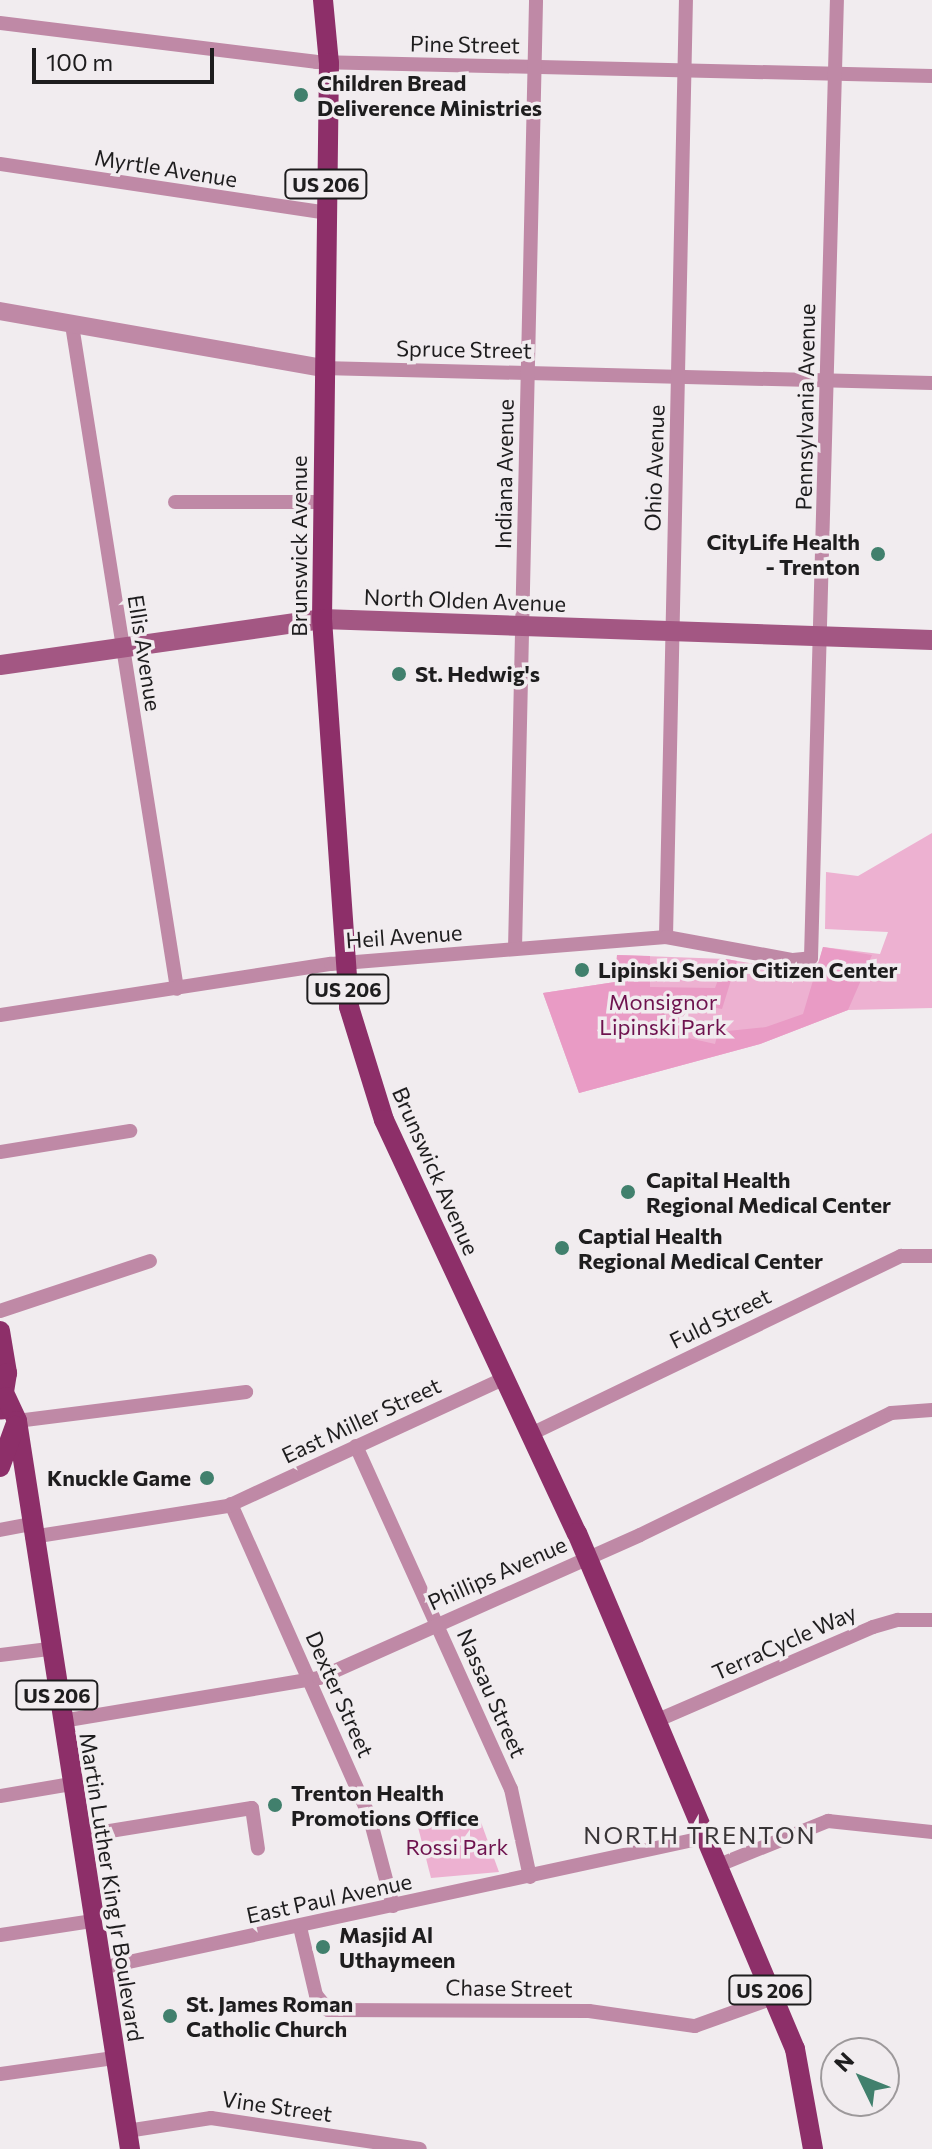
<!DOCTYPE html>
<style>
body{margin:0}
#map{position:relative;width:932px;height:2149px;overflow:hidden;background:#f1ecef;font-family:Commissioner,sans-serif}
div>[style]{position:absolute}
.green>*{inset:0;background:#edb1d1}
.forest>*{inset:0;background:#e99bc5}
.minor>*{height:14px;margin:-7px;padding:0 7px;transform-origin:7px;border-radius:7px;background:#bf89a6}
.tertiary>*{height:18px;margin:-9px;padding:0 9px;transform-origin:9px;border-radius:9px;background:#bf89a6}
.secondary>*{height:20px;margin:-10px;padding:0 10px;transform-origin:10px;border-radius:10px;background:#a35783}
.primary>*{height:20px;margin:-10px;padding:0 10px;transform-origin:10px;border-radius:10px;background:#8d2f69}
.dots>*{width:22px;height:22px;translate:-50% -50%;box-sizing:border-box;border:4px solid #f1ecef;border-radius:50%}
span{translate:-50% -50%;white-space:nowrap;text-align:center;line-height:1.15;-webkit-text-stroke:7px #f1ecef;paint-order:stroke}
.shield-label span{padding:2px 6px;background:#f1ecef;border:2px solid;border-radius:6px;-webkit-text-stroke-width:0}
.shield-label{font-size:20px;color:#1e1d1e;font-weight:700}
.street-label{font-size:22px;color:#1e1d1e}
.poi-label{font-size:22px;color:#1e1d1e;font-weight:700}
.left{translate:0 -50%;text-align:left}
.right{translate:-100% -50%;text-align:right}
.park-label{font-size:22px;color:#6e124e}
.neighbourhood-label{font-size:24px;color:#393537;letter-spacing:2px}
.north{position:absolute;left:820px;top:2037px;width:80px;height:80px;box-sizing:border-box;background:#f1ecef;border:2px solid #9d999b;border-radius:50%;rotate:313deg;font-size:22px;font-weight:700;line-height:32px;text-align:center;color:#1e1d1e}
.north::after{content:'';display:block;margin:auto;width:28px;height:36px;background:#41806d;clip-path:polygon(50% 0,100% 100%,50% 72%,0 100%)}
.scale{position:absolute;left:32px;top:48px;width:182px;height:36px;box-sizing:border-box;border:4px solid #1e1d1e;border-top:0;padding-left:10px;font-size:24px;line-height:28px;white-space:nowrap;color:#1e1d1e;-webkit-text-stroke:6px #f1ecef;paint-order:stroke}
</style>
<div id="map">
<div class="green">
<i style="clip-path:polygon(932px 833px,932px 1008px,848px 1010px,760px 1044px,579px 1093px,543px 993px,615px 982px,617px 955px,726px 959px,803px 972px,819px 962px,823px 947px,880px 954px,888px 932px,825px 929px,826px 872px,858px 876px)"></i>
<i style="clip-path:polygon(478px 1814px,499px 1872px,431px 1878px,418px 1827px)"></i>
</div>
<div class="forest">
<i style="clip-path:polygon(823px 947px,872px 955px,848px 1010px,760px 1044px,579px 1093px,543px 993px,615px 982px,617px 955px,650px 956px,650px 987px,715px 988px,726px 959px,737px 961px,722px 1009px,668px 999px,662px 1032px,715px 1044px,718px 1032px,766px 1027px,803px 1014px)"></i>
</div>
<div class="minor">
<i style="left:0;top:23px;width:318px;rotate:7deg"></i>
<i style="left:316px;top:62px;width:616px;rotate:1.3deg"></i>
<i style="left:0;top:164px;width:330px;rotate:8.5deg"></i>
<i style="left:72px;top:325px;width:672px;rotate:81.01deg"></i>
<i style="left:322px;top:368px;width:610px;rotate:1.41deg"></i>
<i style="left:175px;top:502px;width:147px"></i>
<i style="left:666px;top:937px;width:937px;rotate:-88.78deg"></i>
<i style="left:515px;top:949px;width:949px;rotate:-88.73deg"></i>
<i style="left:0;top:1015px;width:335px;rotate:-8.8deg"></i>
<i style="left:331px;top:964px;width:336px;rotate:-4.6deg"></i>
<i style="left:666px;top:937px;width:129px;rotate:10.3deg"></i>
<i style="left:793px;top:960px;width:18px;rotate:-6deg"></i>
<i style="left:811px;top:958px;width:958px;rotate:-88.45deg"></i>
<i style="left:0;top:1152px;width:132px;rotate:-9.2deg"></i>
<i style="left:0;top:1311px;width:158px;rotate:-18.4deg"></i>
<i style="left:17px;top:1421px;width:231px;rotate:-7.2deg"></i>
<i style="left:531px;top:1434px;width:411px;rotate:-25.7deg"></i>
<i style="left:901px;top:1256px;width:31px"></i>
<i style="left:356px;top:1446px;width:376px;rotate:65.7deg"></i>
<i style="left:511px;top:1789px;width:90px;rotate:77.8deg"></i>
<i style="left:231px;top:1504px;width:340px;rotate:66.1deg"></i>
<i style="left:369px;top:1815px;width:94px;rotate:75.2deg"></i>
<i style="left:0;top:1530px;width:31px;rotate:-11deg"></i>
<i style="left:32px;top:1537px;width:198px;rotate:-9deg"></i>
<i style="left:228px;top:1506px;width:305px;rotate:-24.8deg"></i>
<i style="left:0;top:1655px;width:49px;rotate:-7deg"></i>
<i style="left:658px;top:1720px;width:234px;rotate:-23.4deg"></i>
<i style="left:873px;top:1627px;width:26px;rotate:-16deg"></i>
<i style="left:898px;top:1620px;width:34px"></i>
<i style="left:62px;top:1721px;width:261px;rotate:-9.5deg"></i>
<i style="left:319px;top:1678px;width:351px;rotate:-24deg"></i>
<i style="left:640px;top:1535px;width:279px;rotate:-25.9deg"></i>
<i style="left:891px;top:1413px;width:41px;rotate:-4.2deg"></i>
<i style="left:0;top:1796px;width:72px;rotate:-9.6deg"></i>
<i style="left:79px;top:1836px;width:175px;rotate:-9.2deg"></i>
<i style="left:252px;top:1808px;width:41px;rotate:81.7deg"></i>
<i style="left:719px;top:1865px;width:118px;rotate:-22deg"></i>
<i style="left:828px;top:1821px;width:105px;rotate:6deg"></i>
<i style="left:300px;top:1927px;width:70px;rotate:76.8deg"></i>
<i style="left:316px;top:1995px;width:19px;rotate:51deg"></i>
<i style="left:328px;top:2010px;width:261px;rotate:0.2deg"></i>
<i style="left:589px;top:2011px;width:107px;rotate:8.1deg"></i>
<i style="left:695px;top:2026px;width:83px;rotate:-19.7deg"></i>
<i style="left:0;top:1935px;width:94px;rotate:-8.6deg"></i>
<i style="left:101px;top:1968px;width:620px;rotate:-12.2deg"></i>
<i style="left:0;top:2074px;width:115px;rotate:-8deg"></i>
<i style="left:127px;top:2131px;width:85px;rotate:-8.8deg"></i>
<i style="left:211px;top:2118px;width:211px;rotate:8.4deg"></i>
</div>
<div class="tertiary">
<i style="left:0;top:311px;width:327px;rotate:10deg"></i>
</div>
<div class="secondary">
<i style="left:0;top:665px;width:325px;rotate:-8.1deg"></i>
<i style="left:322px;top:619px;width:610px;rotate:1.97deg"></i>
</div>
<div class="primary">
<i style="left:323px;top:0;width:63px;rotate:84.6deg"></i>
<i style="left:329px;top:63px;width:556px;rotate:90.72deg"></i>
<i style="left:322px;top:619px;width:389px;rotate:86deg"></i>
<i style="left:349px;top:1007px;width:118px;rotate:72.8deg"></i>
<i style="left:384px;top:1120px;width:456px;rotate:65deg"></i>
<i style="left:577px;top:1533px;width:560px;rotate:67.1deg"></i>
<i style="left:795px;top:2049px;width:102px;rotate:79.8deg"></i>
<i style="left:0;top:1331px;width:43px;rotate:80.5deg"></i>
<i style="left:7px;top:1373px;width:37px;rotate:99deg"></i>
<i style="left:6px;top:1397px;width:26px;rotate:65deg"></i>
<i style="left:17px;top:1421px;width:737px;rotate:81.18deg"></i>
<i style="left:0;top:1467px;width:44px;rotate:-69.9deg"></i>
</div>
<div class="dots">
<i style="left:301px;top:95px;background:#41806d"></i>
<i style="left:878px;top:554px;background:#41806d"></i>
<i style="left:399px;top:674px;background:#41806d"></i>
<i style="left:582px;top:970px;background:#41806d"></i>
<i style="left:628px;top:1192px;background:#41806d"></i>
<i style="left:562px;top:1248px;background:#41806d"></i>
<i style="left:207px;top:1478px;background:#41806d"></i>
<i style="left:275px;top:1805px;background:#41806d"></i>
<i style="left:323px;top:1947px;background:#41806d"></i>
<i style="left:170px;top:2016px;background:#41806d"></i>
</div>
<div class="shield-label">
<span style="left:326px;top:184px">US 206</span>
<span style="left:348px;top:989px">US 206</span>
<span style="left:57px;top:1695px">US 206</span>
<span style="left:770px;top:1990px">US 206</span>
</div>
<div class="street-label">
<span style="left:465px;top:44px;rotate:1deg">Pine Street</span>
<span style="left:166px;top:168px;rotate:9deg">Myrtle Avenue</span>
<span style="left:464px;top:349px;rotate:1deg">Spruce Street</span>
<span style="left:805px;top:407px;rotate:-89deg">Pennsylvania Avenue</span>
<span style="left:654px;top:468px;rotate:-88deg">Ohio Avenue</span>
<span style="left:504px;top:474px;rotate:-89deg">Indiana Avenue</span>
<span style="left:299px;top:546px;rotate:-90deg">Brunswick Avenue</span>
<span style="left:465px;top:600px;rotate:2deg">North Olden Avenue</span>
<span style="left:145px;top:653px;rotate:81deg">Ellis Avenue</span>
<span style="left:404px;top:936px;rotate:-4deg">Heil Avenue</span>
<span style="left:436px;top:1171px;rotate:66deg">Brunswick Avenue</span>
<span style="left:720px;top:1318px;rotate:-26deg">Fuld Street</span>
<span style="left:361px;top:1420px;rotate:-25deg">East Miller Street</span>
<span style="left:497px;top:1573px;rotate:-24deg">Phillips Avenue</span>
<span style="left:784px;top:1642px;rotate:-24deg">TerraCycle Way</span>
<span style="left:492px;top:1693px;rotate:66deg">Nassau Street</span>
<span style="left:340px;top:1694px;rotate:66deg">Dexter Street</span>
<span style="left:112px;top:1887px;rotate:81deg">Martin Luther King Jr Boulevard</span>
<span style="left:329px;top:1898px;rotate:-12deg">East Paul Avenue</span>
<span style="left:509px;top:1988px;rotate:1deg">Chase Street</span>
<span style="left:277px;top:2106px;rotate:8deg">Vine Street</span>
</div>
<div class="poi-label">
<span class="left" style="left:317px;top:95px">Children Bread<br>Deliverence Ministries</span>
<span class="right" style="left:860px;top:554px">CityLife Health<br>- Trenton</span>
<span class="left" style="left:415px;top:674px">St. Hedwig's</span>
<span class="left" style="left:598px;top:970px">Lipinski Senior Citizen Center</span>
<span class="left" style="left:646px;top:1192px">Capital Health<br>Regional Medical Center</span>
<span class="left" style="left:578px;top:1248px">Captial Health<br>Regional Medical Center</span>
<span class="right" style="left:191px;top:1478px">Knuckle Game</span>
<span class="left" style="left:291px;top:1805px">Trenton Health<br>Promotions Office</span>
<span class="left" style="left:339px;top:1947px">Masjid Al<br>Uthaymeen</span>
<span class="left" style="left:186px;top:2016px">St. James Roman<br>Catholic Church</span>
</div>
<div class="park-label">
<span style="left:663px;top:1014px">Monsignor<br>Lipinski Park</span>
<span style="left:457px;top:1847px">Rossi Park</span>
</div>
<div class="neighbourhood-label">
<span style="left:700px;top:1835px">NORTH TRENTON</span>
</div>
<div class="north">N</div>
<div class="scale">100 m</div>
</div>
